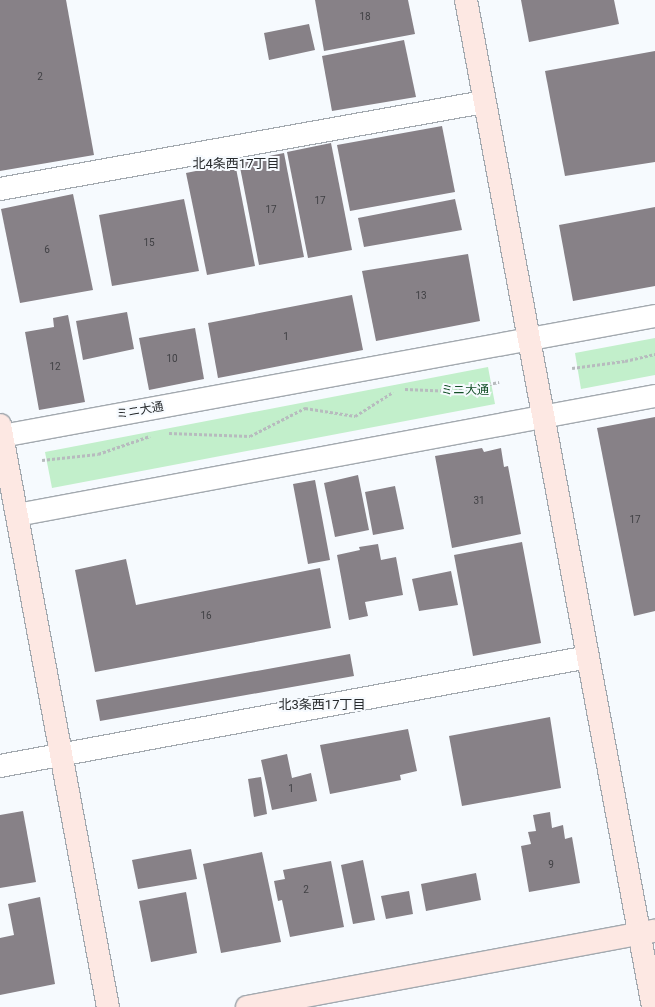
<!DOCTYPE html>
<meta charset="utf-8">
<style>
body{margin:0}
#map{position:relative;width:655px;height:1007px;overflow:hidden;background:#f6fafe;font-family:Roboto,"Noto Sans JP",sans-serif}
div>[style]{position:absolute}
.green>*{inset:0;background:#c2efcb}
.building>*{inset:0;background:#878187}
.path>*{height:2.5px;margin-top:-1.25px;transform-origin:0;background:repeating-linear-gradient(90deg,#b7bbbe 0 3px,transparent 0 5px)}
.roads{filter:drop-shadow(1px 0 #a3a9af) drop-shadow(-1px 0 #a3a9af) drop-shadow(0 1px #a3a9af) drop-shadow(0 -1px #a3a9af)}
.street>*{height:22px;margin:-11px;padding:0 11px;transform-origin:11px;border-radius:11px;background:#fff}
.secondary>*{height:22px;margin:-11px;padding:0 11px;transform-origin:11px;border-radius:11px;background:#fde8e3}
span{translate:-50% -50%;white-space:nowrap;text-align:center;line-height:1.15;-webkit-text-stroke:4px #f6fafe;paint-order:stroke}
.number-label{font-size:10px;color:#404044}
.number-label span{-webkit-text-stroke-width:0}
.park-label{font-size:12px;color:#144f28}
.street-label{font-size:12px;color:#282b2d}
.neighbourhood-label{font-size:13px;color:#282b2d}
</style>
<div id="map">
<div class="green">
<i style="clip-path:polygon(655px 338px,655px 375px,581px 389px,575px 353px)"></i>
<i style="clip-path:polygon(488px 367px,495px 404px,52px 488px,45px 452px)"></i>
</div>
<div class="building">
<i style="clip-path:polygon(0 0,66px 0,94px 155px,0 171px)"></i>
<i style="clip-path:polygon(315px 0,408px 0,415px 34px,324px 51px)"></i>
<i style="clip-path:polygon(521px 0,614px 0,619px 24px,529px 42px)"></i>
<i style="clip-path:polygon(309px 24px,315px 50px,269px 60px,264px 33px)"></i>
<i style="clip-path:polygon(404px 40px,416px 97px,332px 111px,322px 56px)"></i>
<i style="clip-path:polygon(655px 51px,655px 162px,565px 176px,545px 71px)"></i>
<i style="clip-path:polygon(442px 126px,455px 192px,350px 211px,337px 145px)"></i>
<i style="clip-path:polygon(331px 143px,352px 250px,308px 258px,287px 152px)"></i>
<i style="clip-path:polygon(284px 153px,304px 257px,259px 265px,239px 162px)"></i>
<i style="clip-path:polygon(235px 163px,255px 266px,207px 275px,186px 173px)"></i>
<i style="clip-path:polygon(73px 194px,93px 290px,20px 303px,1px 209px)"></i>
<i style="clip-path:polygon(184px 199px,199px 271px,112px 286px,99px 215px)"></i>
<i style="clip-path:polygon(455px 199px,462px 230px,364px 247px,358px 218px)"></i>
<i style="clip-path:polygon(655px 207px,655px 286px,573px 301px,559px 225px)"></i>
<i style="clip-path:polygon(468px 254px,480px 321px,376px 341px,362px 271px)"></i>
<i style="clip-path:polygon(352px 295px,363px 350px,218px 378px,208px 323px)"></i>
<i style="clip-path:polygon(127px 312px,134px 349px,83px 360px,76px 321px)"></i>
<i style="clip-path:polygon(68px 315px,85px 402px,39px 410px,25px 332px,54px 327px,53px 318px)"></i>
<i style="clip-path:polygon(195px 328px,204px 379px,149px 390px,139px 338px)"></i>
<i style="clip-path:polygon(655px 417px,655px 611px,634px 616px,597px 428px)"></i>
<i style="clip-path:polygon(482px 448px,484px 452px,501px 448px,504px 467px,508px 466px,521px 534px,452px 548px,435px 456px)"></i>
<i style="clip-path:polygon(358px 475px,369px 530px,335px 537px,324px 483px)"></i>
<i style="clip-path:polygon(315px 480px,330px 560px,308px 564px,293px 484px)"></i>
<i style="clip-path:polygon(395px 486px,404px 529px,373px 535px,365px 492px)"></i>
<i style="clip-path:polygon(522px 542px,541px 643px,473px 656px,454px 555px)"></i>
<i style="clip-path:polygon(378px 544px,381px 560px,396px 557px,403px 595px,365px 602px,368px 616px,349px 620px,337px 555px,360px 550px,359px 547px)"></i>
<i style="clip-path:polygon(126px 559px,136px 605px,320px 568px,331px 628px,95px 672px,75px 570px)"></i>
<i style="clip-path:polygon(451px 571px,458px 605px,419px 611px,412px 579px)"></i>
<i style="clip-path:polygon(350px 654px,354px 676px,100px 721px,96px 700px)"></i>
<i style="clip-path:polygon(550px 717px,561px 788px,462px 806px,449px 736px)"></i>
<i style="clip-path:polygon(408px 729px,417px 771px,400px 775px,401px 780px,330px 794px,320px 745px)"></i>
<i style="clip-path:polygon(287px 754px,292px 778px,311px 773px,317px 801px,272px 810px,261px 760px)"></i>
<i style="clip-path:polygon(261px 777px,267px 814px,254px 817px,248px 779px)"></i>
<i style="clip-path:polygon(23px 811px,36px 882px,0 888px,0 815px)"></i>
<i style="clip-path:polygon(550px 812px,552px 828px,563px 825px,565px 839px,572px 837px,580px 883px,529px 892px,521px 846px,531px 844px,528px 832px,536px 831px,533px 815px)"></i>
<i style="clip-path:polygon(191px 849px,197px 879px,138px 889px,132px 860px)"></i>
<i style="clip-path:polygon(262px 852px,281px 942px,221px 953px,203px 864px)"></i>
<i style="clip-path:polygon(363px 860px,375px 920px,353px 924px,341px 865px)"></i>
<i style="clip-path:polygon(331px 861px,344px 927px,290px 937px,282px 900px,278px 901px,274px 881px,285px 879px,283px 870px)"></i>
<i style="clip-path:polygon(476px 873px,481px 900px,426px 911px,421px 884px)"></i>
<i style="clip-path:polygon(409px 891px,413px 914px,386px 919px,381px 896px)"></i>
<i style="clip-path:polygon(186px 892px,197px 953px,151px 962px,139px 901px)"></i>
<i style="clip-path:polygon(40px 897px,55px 984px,0 995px,0 938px,14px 935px,8px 904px)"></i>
</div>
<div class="path">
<i style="left:572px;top:368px;width:53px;rotate:-7.5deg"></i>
<i style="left:625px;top:361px;width:31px;rotate:-13deg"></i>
<i style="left:405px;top:389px;width:49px;rotate:2.3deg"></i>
<i style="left:454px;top:391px;width:46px;rotate:-11.3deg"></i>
<i style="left:169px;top:433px;width:81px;rotate:2.1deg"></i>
<i style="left:250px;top:436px;width:62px;rotate:-27deg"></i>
<i style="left:305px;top:408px;width:51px;rotate:9.1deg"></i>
<i style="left:355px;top:416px;width:45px;rotate:-32.3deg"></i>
<i style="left:42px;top:460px;width:56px;rotate:-6.1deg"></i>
<i style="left:98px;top:454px;width:55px;rotate:-19.1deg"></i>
</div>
<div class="roads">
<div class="street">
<i style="left:0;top:189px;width:492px;rotate:-10.2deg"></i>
<i style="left:2px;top:436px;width:664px;rotate:-10.41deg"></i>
<i style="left:17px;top:515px;width:649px;rotate:-10.57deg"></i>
<i style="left:0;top:766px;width:598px;rotate:-10.5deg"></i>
</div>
<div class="secondary">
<i style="left:466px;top:0;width:1024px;rotate:79.48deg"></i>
<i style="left:0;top:425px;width:592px;rotate:79.49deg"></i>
<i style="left:247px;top:1007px;width:415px;rotate:-10.6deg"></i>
</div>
</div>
<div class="number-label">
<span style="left:365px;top:17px">18</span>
<span style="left:40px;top:77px">2</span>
<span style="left:320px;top:201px">17</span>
<span style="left:271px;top:210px">17</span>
<span style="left:149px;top:243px">15</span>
<span style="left:47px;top:250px">6</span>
<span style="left:421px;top:296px">13</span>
<span style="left:286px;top:337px">1</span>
<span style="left:172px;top:359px">10</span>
<span style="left:55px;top:367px">12</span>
<span style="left:479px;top:501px">31</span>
<span style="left:635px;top:520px">17</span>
<span style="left:206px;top:616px">16</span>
<span style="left:291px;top:789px">1</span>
<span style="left:551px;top:865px">9</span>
<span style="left:306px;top:890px">2</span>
</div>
<div class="park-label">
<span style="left:465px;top:391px">ミニ大通</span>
</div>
<div class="street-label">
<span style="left:140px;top:411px;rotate:-10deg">ミニ大通</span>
</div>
<div class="neighbourhood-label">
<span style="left:236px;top:164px">北4条西17丁目</span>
<span style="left:322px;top:705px">北3条西17丁目</span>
</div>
</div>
